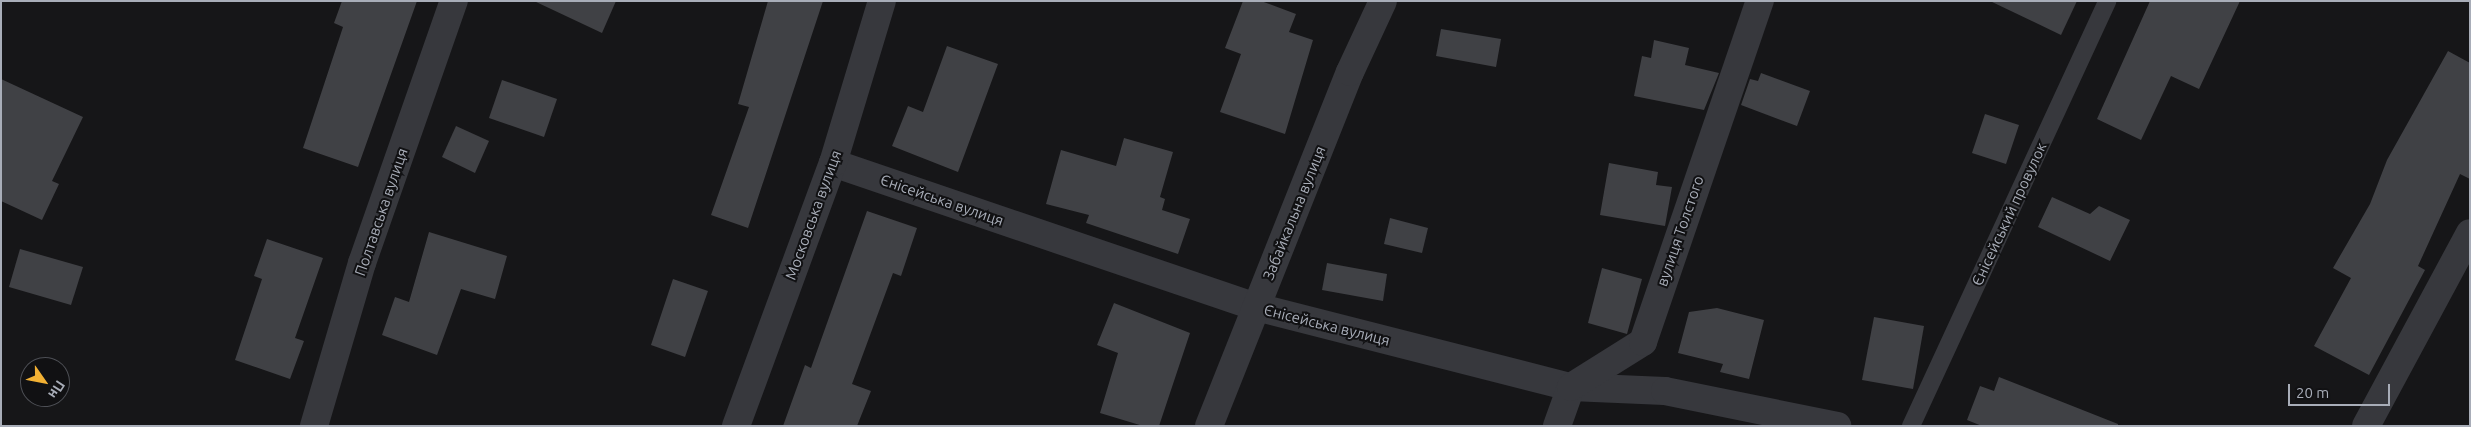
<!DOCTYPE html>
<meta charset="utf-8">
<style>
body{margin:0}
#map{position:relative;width:2471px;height:427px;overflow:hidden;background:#161618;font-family:Ubuntu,sans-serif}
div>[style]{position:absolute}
.building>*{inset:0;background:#404145}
.lane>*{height:18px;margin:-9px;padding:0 9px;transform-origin:9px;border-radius:9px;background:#37383d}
.street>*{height:28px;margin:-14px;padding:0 14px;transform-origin:14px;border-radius:14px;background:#37383d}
span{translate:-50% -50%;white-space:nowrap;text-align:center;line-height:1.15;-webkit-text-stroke:4px #111113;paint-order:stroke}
.street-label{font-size:15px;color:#a8adb8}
.frame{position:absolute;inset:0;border:2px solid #a8adb8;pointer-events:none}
.north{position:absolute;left:20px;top:357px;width:50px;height:50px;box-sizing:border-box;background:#111113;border:1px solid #4d4f55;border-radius:50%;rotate:123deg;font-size:14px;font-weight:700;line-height:20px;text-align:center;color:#a8adb8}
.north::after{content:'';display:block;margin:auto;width:18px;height:22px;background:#f2b134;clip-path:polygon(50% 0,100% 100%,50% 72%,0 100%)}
.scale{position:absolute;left:2288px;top:384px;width:102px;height:22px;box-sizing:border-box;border:2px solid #a8adb8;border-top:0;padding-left:6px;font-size:15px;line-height:18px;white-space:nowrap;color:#a8adb8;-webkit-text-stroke:4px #111113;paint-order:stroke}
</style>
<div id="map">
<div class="building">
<i style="clip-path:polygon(342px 1px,417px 1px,358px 167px,303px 148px,343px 27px,334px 23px)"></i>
<i style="clip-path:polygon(534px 1px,616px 1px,602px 33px)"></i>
<i style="clip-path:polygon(768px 1px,823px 1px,748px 228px,711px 215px,749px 107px,738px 104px)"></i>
<i style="clip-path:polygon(1243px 1px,1261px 1px,1296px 14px,1289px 32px,1313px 40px,1285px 134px,1220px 112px,1241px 54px,1225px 48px)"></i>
<i style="clip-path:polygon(1990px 1px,2077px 1px,2061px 35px)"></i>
<i style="clip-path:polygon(2150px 1px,2240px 1px,2199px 89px,2171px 76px,2141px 140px,2097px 119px)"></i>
<i style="clip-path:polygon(1441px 29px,1501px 39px,1496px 67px,1436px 56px)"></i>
<i style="clip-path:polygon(1654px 40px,1689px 48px,1685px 65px,1719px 73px,1704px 110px,1634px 96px,1642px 56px,1651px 58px)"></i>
<i style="clip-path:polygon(947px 46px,998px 64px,958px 172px,892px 146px,908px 106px,923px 112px)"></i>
<i style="clip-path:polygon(2448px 51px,2470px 63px,2470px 179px,2460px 174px,2418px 266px,2425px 270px,2369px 375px,2314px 346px,2351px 278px,2333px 268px,2370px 204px,2387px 160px)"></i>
<i style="clip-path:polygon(1761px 73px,1810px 91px,1797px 126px,1741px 105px,1750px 79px,1758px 81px)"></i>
<i style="clip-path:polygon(1px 79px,83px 117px,52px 181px,59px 184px,42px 220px,1px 201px)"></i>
<i style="clip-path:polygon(502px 80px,557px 99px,544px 137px,489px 118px)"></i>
<i style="clip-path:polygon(1985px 114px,2019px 125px,2006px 164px,1972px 153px)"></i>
<i style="clip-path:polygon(456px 126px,489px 141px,475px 173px,442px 157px)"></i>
<i style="clip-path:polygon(1124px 138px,1173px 152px,1160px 197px,1165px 199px,1162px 210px,1190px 219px,1178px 254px,1086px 223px,1089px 215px,1046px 204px,1061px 150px,1116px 166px)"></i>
<i style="clip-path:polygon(1609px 163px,1658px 172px,1656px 185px,1672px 187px,1665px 226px,1600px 215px)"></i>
<i style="clip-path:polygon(2052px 197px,2090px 214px,2099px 206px,2130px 220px,2110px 261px,2038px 227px)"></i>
<i style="clip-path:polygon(867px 211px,917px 228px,901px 276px,893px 273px,852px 384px,871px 391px,857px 426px,783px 426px,805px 365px,811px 368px)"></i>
<i style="clip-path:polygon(1390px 218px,1428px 228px,1422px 253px,1384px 244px)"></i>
<i style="clip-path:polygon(429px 232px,507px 256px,495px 299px,461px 289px,437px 355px,382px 335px,395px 297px,409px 302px)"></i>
<i style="clip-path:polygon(267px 239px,323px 258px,295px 338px,304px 341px,290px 379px,235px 360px,262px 279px,254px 276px)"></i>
<i style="clip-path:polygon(20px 249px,83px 267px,71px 305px,9px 287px)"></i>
<i style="clip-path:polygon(1327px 263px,1387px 274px,1383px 301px,1322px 290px)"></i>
<i style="clip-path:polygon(1602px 268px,1642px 279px,1627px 334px,1588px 323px)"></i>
<i style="clip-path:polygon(673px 279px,708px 291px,685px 357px,651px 345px)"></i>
<i style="clip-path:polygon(1114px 303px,1190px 333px,1159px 426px,1143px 426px,1100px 413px,1118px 353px,1097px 345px)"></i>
<i style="clip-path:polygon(1717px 308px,1764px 320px,1749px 379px,1720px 372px,1723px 364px,1678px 353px,1689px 312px)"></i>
<i style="clip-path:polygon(1874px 317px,1924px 326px,1913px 389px,1862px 380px)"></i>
<i style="clip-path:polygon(1999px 377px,2118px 424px,2118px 426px,1982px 426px,1967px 420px,1980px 386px,1994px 391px)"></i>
</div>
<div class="lane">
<i style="left:1911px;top:426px;width:468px;rotate:-65.2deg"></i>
</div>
<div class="street">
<i style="left:833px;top:163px;width:447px;rotate:18.8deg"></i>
<i style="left:1256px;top:307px;width:325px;rotate:14.3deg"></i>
<i style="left:1571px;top:387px;width:94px;rotate:2.4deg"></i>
<i style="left:1665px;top:391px;width:176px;rotate:11.5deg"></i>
<i style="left:314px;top:426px;width:170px;rotate:-73.6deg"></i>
<i style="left:362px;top:263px;width:278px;rotate:-70.7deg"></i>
<i style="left:736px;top:426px;width:280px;rotate:-69.8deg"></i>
<i style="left:833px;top:163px;width:169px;rotate:-73.2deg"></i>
<i style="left:1209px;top:426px;width:381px;rotate:-68.3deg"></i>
<i style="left:1350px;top:72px;width:78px;rotate:-65.1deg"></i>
<i style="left:1557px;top:426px;width:41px;rotate:-70.3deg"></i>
<i style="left:1571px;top:387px;width:85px;rotate:-32deg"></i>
<i style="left:1643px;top:342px;width:361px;rotate:-71.1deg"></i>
<i style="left:2366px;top:426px;width:219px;rotate:-61.7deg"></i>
</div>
<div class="street-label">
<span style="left:942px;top:200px;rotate:19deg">Єнісейська вулиця</span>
<span style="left:381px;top:212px;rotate:-71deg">Полтавська вулиця</span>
<span style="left:1294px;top:213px;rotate:-68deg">Забайкальна вулиця</span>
<span style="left:2009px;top:214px;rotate:-65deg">Єнісейський провулок</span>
<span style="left:813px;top:215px;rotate:-70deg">Московська вулиця</span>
<span style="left:1680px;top:231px;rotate:-71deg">вулиця Толстого</span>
<span style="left:1327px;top:325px;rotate:14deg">Єнісейська вулиця</span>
</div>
<div class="frame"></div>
<div class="north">Пн</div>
<div class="scale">20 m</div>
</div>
